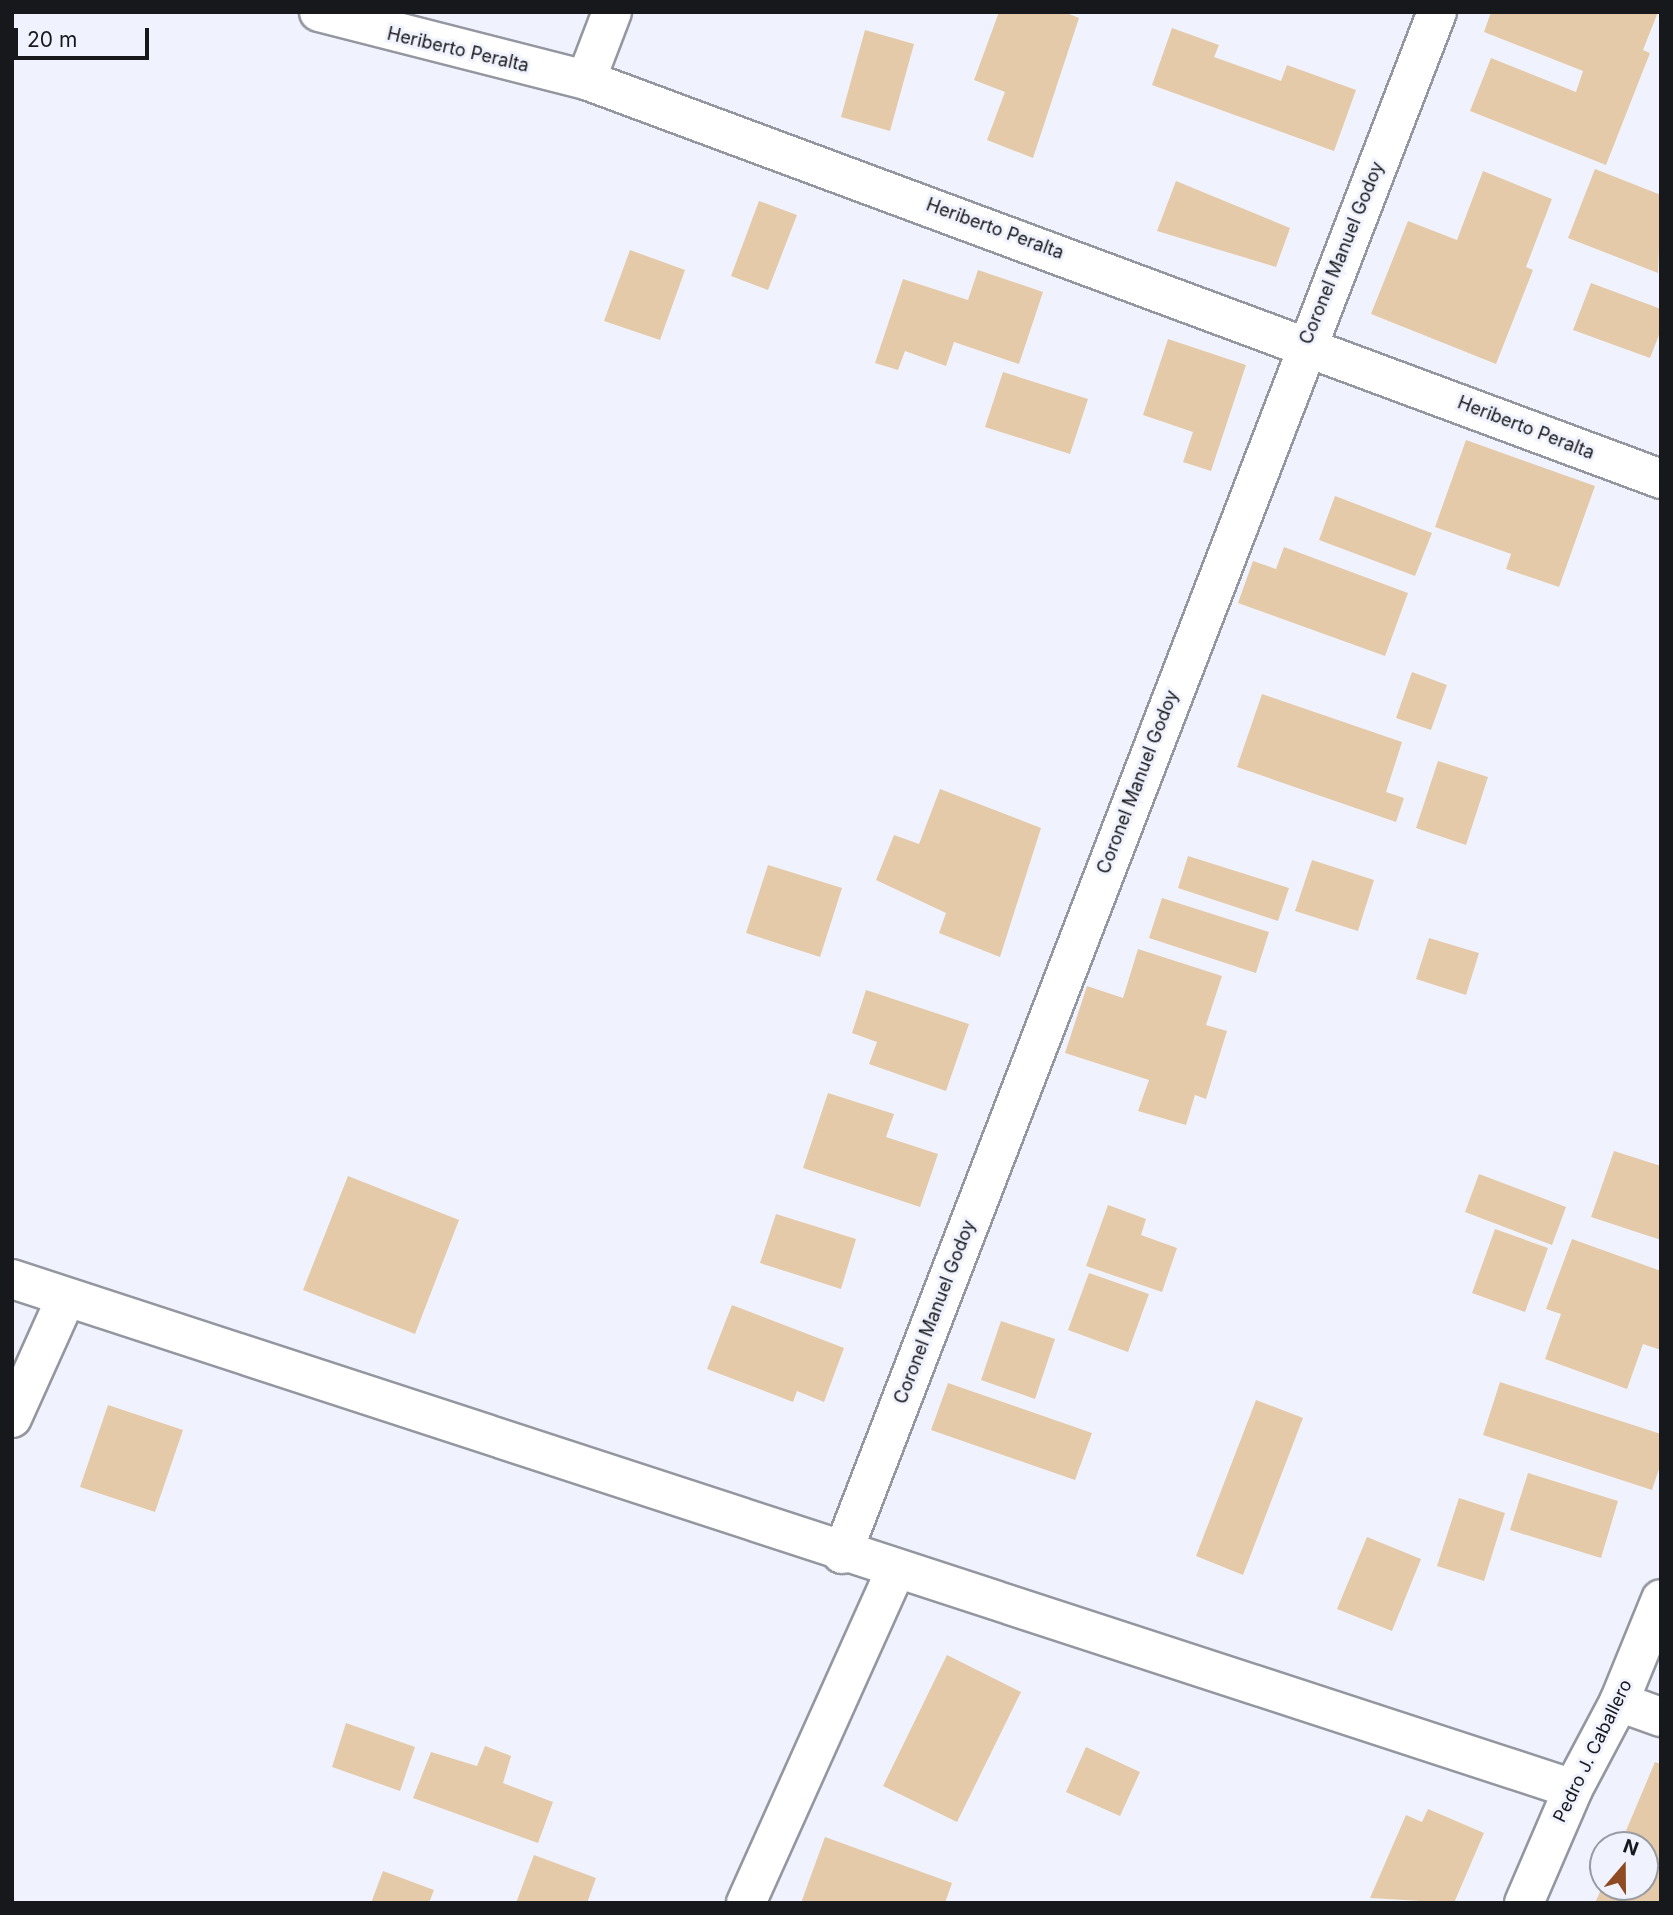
<!DOCTYPE html>
<style>
body{margin:0}
#map{position:relative;width:1673px;height:1915px;overflow:hidden;background:#f0f3fd;font-family:Inter,sans-serif}
div>[style]{position:absolute}
.building>*{inset:0;background:#e5caa9}
.roads{filter:drop-shadow(2px 0 #9497a0) drop-shadow(-2px 0 #9497a0) drop-shadow(0 2px #9497a0) drop-shadow(0 -2px #9497a0)}
.minor>*{height:38px;margin:-19px;padding:0 19px;transform-origin:19px;border-radius:19px;background:#fff}
span{translate:-50% -50%;white-space:nowrap;text-align:center;line-height:1.15;-webkit-text-stroke:6px #f0f3fd;paint-order:stroke}
.street-label{font-size:18px;color:#17181c}
.frame{position:absolute;inset:0;border:14px solid #17181c;pointer-events:none}
.north{position:absolute;left:1589px;top:1831px;width:70px;height:70px;box-sizing:border-box;background:#f0f3fd;border:2px solid #999ba3;border-radius:50%;rotate:20deg;font-size:19px;font-weight:700;line-height:28px;text-align:center;color:#17181c}
.north::after{content:'';display:block;margin:auto;width:24px;height:32px;background:#904a23;clip-path:polygon(50% 0,100% 100%,50% 72%,0 100%)}
.scale{position:absolute;left:14px;top:28px;width:135px;height:32px;box-sizing:border-box;border:4px solid #17181c;border-top:0;padding-left:9px;font-size:21px;line-height:24px;white-space:nowrap;color:#17181c;-webkit-text-stroke:5px #f0f3fd;paint-order:stroke}
</style>
<div id="map">
<div class="building">
<i style="clip-path:polygon(999px 12px,1064px 12px,1079px 18px,1033px 158px,987px 140px,1005px 92px,974px 80px)"></i>
<i style="clip-path:polygon(1491px 12px,1658px 12px,1643px 50px,1650px 53px,1606px 165px,1470px 111px,1491px 58px,1576px 92px,1583px 71px,1484px 32px)"></i>
<i style="clip-path:polygon(1172px 28px,1219px 45px,1214px 57px,1281px 81px,1287px 65px,1356px 90px,1334px 151px,1152px 85px)"></i>
<i style="clip-path:polygon(865px 30px,914px 44px,890px 131px,841px 117px)"></i>
<i style="clip-path:polygon(1595px 169px,1661px 195px,1658px 273px,1568px 238px)"></i>
<i style="clip-path:polygon(1483px 171px,1552px 199px,1526px 267px,1533px 270px,1496px 364px,1371px 314px,1408px 221px,1457px 240px)"></i>
<i style="clip-path:polygon(1176px 181px,1290px 228px,1276px 267px,1157px 231px)"></i>
<i style="clip-path:polygon(759px 201px,797px 215px,768px 290px,731px 276px)"></i>
<i style="clip-path:polygon(630px 250px,685px 270px,660px 340px,604px 321px)"></i>
<i style="clip-path:polygon(978px 270px,1043px 292px,1019px 364px,954px 342px,946px 366px,905px 351px,898px 370px,875px 363px,903px 279px,968px 300px)"></i>
<i style="clip-path:polygon(1591px 283px,1661px 309px,1661px 330px,1650px 358px,1573px 330px)"></i>
<i style="clip-path:polygon(1168px 339px,1246px 365px,1211px 471px,1183px 462px,1193px 432px,1143px 415px)"></i>
<i style="clip-path:polygon(1003px 372px,1088px 399px,1070px 454px,985px 427px)"></i>
<i style="clip-path:polygon(1466px 440px,1595px 486px,1559px 587px,1506px 569px,1511px 554px,1435px 527px)"></i>
<i style="clip-path:polygon(1335px 496px,1432px 533px,1415px 576px,1319px 540px)"></i>
<i style="clip-path:polygon(1284px 547px,1408px 593px,1385px 656px,1238px 603px,1253px 561px,1276px 569px)"></i>
<i style="clip-path:polygon(1412px 672px,1447px 685px,1431px 730px,1396px 718px)"></i>
<i style="clip-path:polygon(1262px 694px,1402px 742px,1386px 792px,1404px 798px,1396px 822px,1237px 767px)"></i>
<i style="clip-path:polygon(1438px 761px,1488px 777px,1466px 845px,1416px 828px)"></i>
<i style="clip-path:polygon(940px 789px,1041px 828px,1000px 957px,939px 933px,946px 913px,876px 880px,894px 835px,919px 844px)"></i>
<i style="clip-path:polygon(1188px 856px,1289px 888px,1278px 921px,1178px 888px)"></i>
<i style="clip-path:polygon(1312px 860px,1374px 880px,1358px 931px,1295px 911px)"></i>
<i style="clip-path:polygon(768px 865px,842px 888px,820px 957px,746px 933px)"></i>
<i style="clip-path:polygon(1162px 898px,1269px 932px,1256px 973px,1149px 938px)"></i>
<i style="clip-path:polygon(1429px 938px,1479px 953px,1466px 995px,1416px 979px)"></i>
<i style="clip-path:polygon(1138px 949px,1222px 976px,1206px 1025px,1227px 1031px,1206px 1099px,1195px 1095px,1186px 1125px,1138px 1111px,1149px 1080px,1065px 1053px,1087px 986px,1123px 998px)"></i>
<i style="clip-path:polygon(866px 990px,969px 1024px,946px 1091px,869px 1064px,877px 1042px,852px 1033px)"></i>
<i style="clip-path:polygon(828px 1093px,894px 1114px,886px 1137px,938px 1154px,920px 1207px,803px 1168px)"></i>
<i style="clip-path:polygon(1614px 1151px,1661px 1166px,1661px 1240px,1591px 1217px)"></i>
<i style="clip-path:polygon(1479px 1174px,1566px 1207px,1552px 1245px,1465px 1212px)"></i>
<i style="clip-path:polygon(348px 1176px,459px 1220px,415px 1334px,303px 1290px)"></i>
<i style="clip-path:polygon(1108px 1205px,1146px 1219px,1141px 1235px,1177px 1248px,1162px 1292px,1086px 1266px)"></i>
<i style="clip-path:polygon(776px 1214px,856px 1239px,841px 1289px,760px 1263px)"></i>
<i style="clip-path:polygon(1495px 1229px,1548px 1248px,1525px 1312px,1472px 1293px)"></i>
<i style="clip-path:polygon(1572px 1239px,1661px 1271px,1661px 1350px,1643px 1344px,1627px 1389px,1545px 1359px,1561px 1314px,1546px 1309px)"></i>
<i style="clip-path:polygon(1089px 1273px,1149px 1294px,1128px 1352px,1068px 1330px)"></i>
<i style="clip-path:polygon(732px 1305px,844px 1348px,824px 1402px,797px 1391px,793px 1402px,707px 1369px)"></i>
<i style="clip-path:polygon(1001px 1321px,1055px 1339px,1035px 1399px,981px 1380px)"></i>
<i style="clip-path:polygon(1500px 1382px,1661px 1434px,1661px 1463px,1652px 1490px,1483px 1435px)"></i>
<i style="clip-path:polygon(948px 1383px,1092px 1433px,1075px 1480px,931px 1430px)"></i>
<i style="clip-path:polygon(1256px 1400px,1303px 1418px,1243px 1575px,1196px 1556px)"></i>
<i style="clip-path:polygon(108px 1405px,183px 1430px,155px 1512px,80px 1487px)"></i>
<i style="clip-path:polygon(1528px 1473px,1618px 1501px,1601px 1558px,1510px 1530px)"></i>
<i style="clip-path:polygon(1459px 1498px,1505px 1513px,1484px 1581px,1437px 1566px)"></i>
<i style="clip-path:polygon(1367px 1537px,1421px 1559px,1392px 1631px,1337px 1609px)"></i>
<i style="clip-path:polygon(947px 1655px,1021px 1692px,957px 1822px,883px 1786px)"></i>
<i style="clip-path:polygon(346px 1723px,415px 1747px,400px 1791px,332px 1767px)"></i>
<i style="clip-path:polygon(485px 1746px,511px 1756px,503px 1783px,553px 1802px,538px 1843px,413px 1798px,431px 1752px,477px 1766px)"></i>
<i style="clip-path:polygon(1086px 1747px,1140px 1772px,1120px 1816px,1066px 1792px)"></i>
<i style="clip-path:polygon(1655px 1762px,1661px 1764px,1661px 1903px,1595px 1903px,1602px 1887px,1645px 1887px,1645px 1845px,1620px 1845px)"></i>
<i style="clip-path:polygon(1428px 1809px,1484px 1833px,1454px 1903px,1370px 1898px,1406px 1815px,1422px 1822px)"></i>
<i style="clip-path:polygon(825px 1837px,952px 1883px,945px 1903px,801px 1903px)"></i>
<i style="clip-path:polygon(534px 1855px,596px 1878px,587px 1903px,516px 1903px)"></i>
<i style="clip-path:polygon(383px 1871px,434px 1890px,429px 1903px,371px 1903px)"></i>
</div>
<div class="roads">
<div class="minor">
<i style="left:319px;top:12px;width:276px;rotate:14.3deg"></i>
<i style="left:586px;top:80px;width:1147px;rotate:20.36deg"></i>
<i style="left:586px;top:80px;width:73px;rotate:-69.1deg"></i>
<i style="left:12px;top:1279px;width:1642px;rotate:18.09deg"></i>
<i style="left:12px;top:1418px;width:132px;rotate:-65.8deg"></i>
<i style="left:842px;top:1554px;width:1653px;rotate:-68.9deg"></i>
<i style="left:1619px;top:1702px;width:45px;rotate:19.7deg"></i>
<i style="left:746px;top:1903px;width:364px;rotate:-65.8deg"></i>
<i style="left:1524px;top:1903px;width:124px;rotate:-66.7deg"></i>
<i style="left:1573px;top:1789px;width:98px;rotate:-62.1deg"></i>
<i style="left:1619px;top:1702px;width:111px;rotate:-67.8deg"></i>
</div>
</div>
<div class="street-label">
<span style="left:458px;top:50px;rotate:13deg">Heriberto Peralta</span>
<span style="left:995px;top:229px;rotate:20deg">Heriberto Peralta</span>
<span style="left:1342px;top:253px;rotate:-68deg">Coronel Manuel Godoy</span>
<span style="left:1526px;top:428px;rotate:21deg">Heriberto Peralta</span>
<span style="left:1138px;top:782px;rotate:-69deg">Coronel Manuel Godoy</span>
<span style="left:935px;top:1312px;rotate:-69deg">Coronel Manuel Godoy</span>
<span style="left:1593px;top:1751px;rotate:-64deg">Pedro J. Caballero</span>
</div>
<div class="frame"></div>
<div class="north">N</div>
<div class="scale">20 m</div>
</div>
